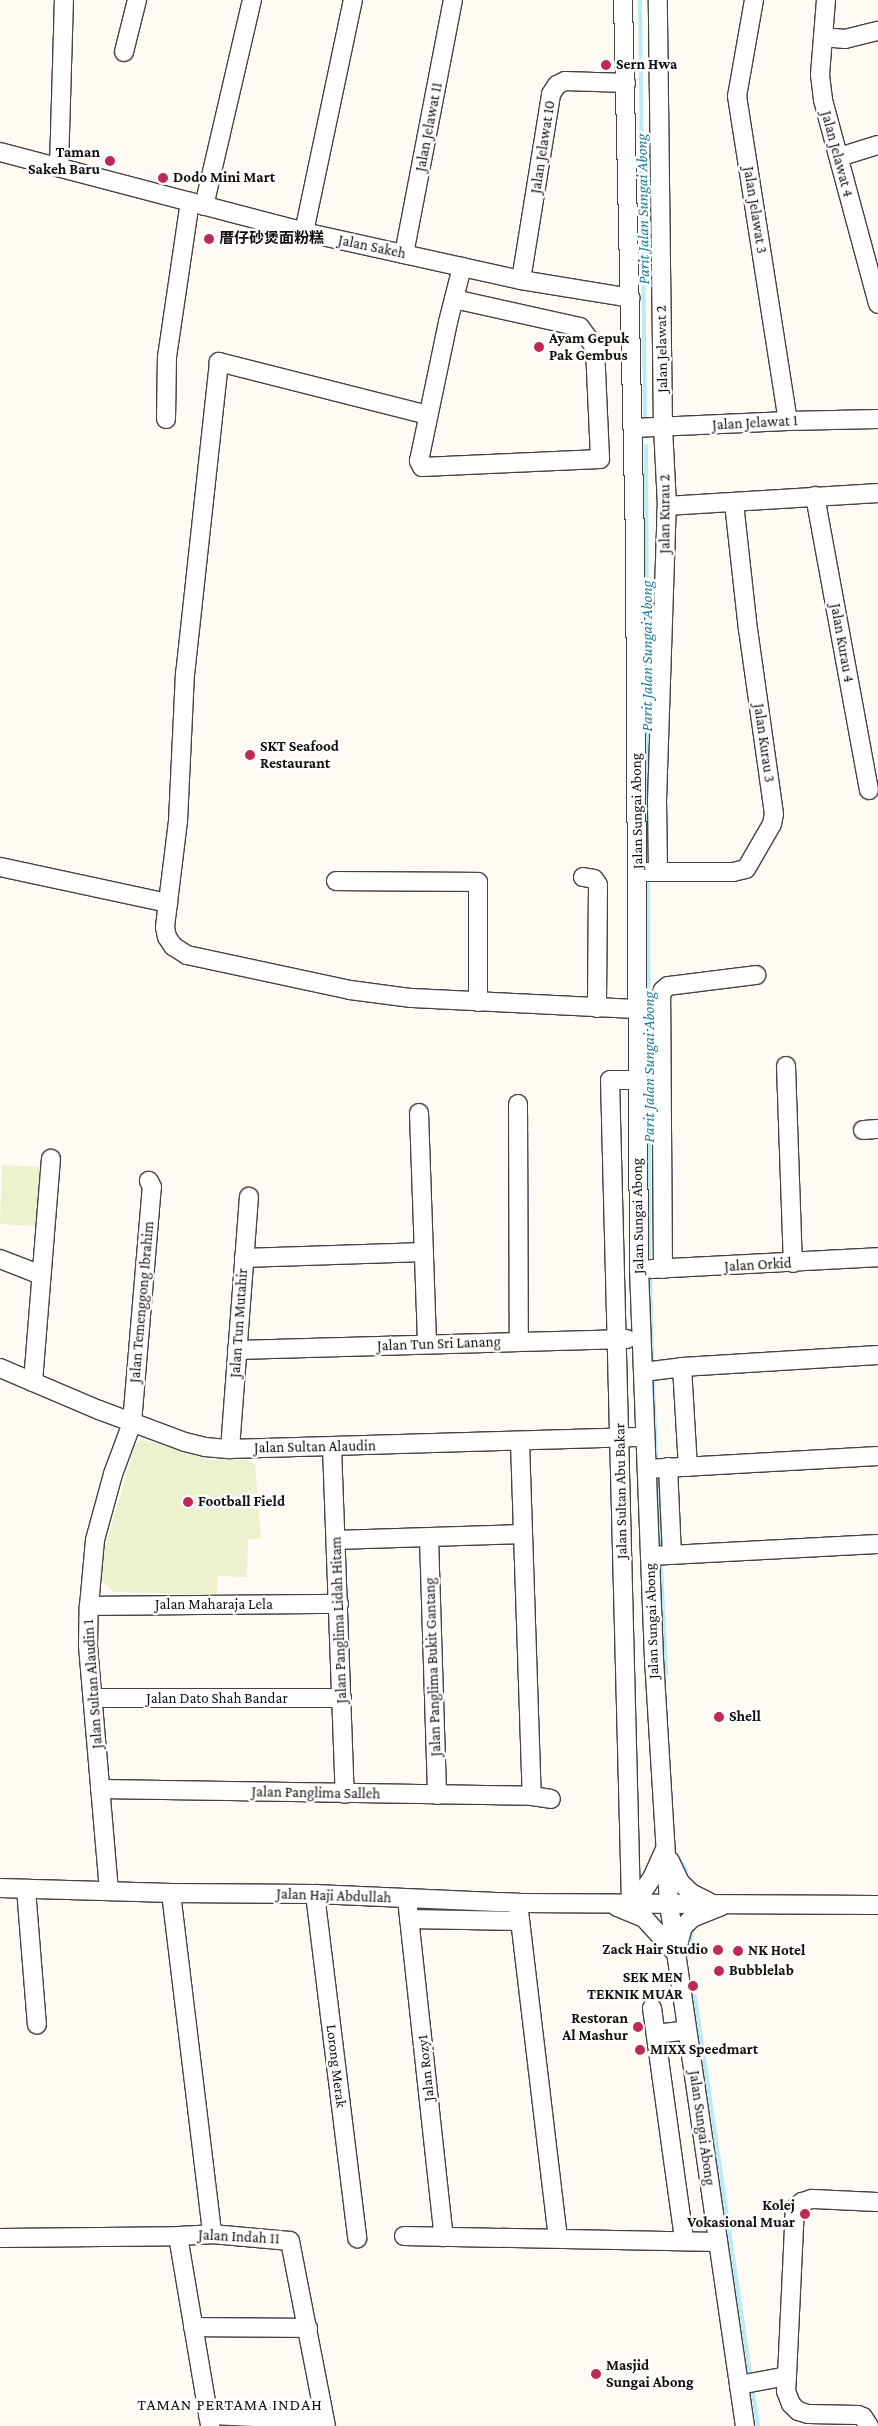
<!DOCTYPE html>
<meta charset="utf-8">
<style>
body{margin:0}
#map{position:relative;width:878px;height:2426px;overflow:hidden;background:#fffaf3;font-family:"Crimson Pro","Noto Sans SC",serif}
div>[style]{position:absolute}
.pitch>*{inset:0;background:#edf1ce}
.stream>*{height:4px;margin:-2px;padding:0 2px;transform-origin:2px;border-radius:2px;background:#b9ecf5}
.roads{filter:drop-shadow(1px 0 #434343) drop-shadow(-1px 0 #434343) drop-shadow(0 1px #434343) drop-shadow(0 -1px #434343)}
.minor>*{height:18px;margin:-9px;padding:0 9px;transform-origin:9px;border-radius:9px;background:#fff}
.dots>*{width:14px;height:14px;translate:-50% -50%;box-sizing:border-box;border:2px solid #fff;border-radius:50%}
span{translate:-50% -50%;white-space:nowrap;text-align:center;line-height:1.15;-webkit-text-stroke:5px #fff;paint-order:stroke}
.poi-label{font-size:15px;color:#101010;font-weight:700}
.left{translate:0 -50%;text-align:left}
.right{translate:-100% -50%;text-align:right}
.street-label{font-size:15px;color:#101010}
.water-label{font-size:16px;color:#1a7f99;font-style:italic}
.neighbourhood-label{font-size:16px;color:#101010;letter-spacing:1px}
</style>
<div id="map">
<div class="pitch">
<i style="clip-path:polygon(2px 1165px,40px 1167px,36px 1226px,0 1224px)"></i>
<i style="clip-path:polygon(143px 1440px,212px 1460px,247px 1460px,255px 1465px,261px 1538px,248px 1540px,247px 1577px,217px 1576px,217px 1595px,114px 1592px,102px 1581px,99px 1568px,135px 1445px)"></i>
</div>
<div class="stream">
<i style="left:640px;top:0;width:417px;rotate:89.3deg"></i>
<i style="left:646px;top:446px;width:420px;rotate:89.7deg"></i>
<i style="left:648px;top:877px;width:379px;rotate:89.8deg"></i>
<i style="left:650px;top:1274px;width:88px;rotate:88.7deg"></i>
<i style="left:653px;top:1380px;width:78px;rotate:87.8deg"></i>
<i style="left:657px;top:1476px;width:70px;rotate:87.5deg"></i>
<i style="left:661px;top:1566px;width:108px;rotate:87.3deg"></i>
<i style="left:680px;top:1861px;width:11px;rotate:56deg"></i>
<i style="left:689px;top:1954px;width:27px;rotate:-82deg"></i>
<i style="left:695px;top:1996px;width:383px;rotate:81.7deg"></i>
<i style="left:753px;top:2393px;width:33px;rotate:81deg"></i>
</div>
<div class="roads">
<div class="minor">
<i style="left:623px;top:0;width:541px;rotate:88.73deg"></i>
<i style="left:635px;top:541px;width:728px;rotate:89.69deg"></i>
<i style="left:639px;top:1269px;width:390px;rotate:87.8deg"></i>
<i style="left:654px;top:1659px;width:245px;rotate:86.5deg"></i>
<i style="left:669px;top:1904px;width:528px;rotate:81.72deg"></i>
<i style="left:754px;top:0;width:97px;rotate:100deg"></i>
<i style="left:737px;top:96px;width:329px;rotate:81.1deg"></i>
<i style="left:826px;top:0;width:75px;rotate:94.6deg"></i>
<i style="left:820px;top:75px;width:25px;rotate:83deg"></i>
<i style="left:823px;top:100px;width:211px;rotate:74.9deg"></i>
<i style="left:823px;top:37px;width:22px;rotate:5deg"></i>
<i style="left:845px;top:39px;width:34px;rotate:-14deg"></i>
<i style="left:124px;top:52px;width:54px;rotate:-76deg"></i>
<i style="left:0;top:152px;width:314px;rotate:14.7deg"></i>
<i style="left:304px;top:232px;width:222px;rotate:12.5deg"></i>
<i style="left:521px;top:280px;width:111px;rotate:9.3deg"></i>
<i style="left:839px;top:157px;width:41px;rotate:-17.1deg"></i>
<i style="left:59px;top:167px;width:167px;rotate:-88.3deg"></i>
<i style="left:204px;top:206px;width:212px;rotate:-76.9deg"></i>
<i style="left:304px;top:232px;width:237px;rotate:-78.1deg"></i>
<i style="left:404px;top:254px;width:259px;rotate:-79.1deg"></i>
<i style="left:521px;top:280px;width:188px;rotate:-80.8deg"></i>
<i style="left:551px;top:94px;width:11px;rotate:-56deg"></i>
<i style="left:557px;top:85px;width:9px;rotate:-27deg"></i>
<i style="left:565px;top:81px;width:61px;rotate:1.9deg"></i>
<i style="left:454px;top:299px;width:129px;rotate:12.5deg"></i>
<i style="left:580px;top:327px;width:26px;rotate:54deg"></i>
<i style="left:595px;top:348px;width:111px;rotate:87.4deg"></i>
<i style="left:600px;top:459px;width:178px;rotate:177.4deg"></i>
<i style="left:422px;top:467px;width:7px;rotate:-117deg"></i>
<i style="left:419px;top:461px;width:142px;rotate:-78.2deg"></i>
<i style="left:448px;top:322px;width:57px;rotate:-75.7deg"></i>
<i style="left:428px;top:415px;width:216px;rotate:-165.8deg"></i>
<i style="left:219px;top:362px;width:313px;rotate:96.2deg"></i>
<i style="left:185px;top:673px;width:148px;rotate:92.7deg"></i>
<i style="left:178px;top:821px;width:107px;rotate:97deg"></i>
<i style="left:165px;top:927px;width:10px;rotate:79deg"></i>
<i style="left:167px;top:937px;width:11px;rotate:56deg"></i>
<i style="left:173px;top:946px;width:17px;rotate:33deg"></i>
<i style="left:187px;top:955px;width:167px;rotate:12.1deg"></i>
<i style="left:350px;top:990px;width:62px;rotate:7.5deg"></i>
<i style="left:411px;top:998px;width:226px;rotate:2.8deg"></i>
<i style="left:166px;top:419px;width:62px;rotate:-89.1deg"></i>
<i style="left:167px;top:357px;width:157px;rotate:-81.6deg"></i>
<i style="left:633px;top:428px;width:155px;rotate:-2.6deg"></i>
<i style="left:788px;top:421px;width:90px;rotate:-1.3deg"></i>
<i style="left:815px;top:496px;width:299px;rotate:79.6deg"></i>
<i style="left:667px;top:506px;width:211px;rotate:-3.5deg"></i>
<i style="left:0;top:867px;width:172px;rotate:12.1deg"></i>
<i style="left:658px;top:871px;width:70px;rotate:-90.8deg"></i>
<i style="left:657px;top:801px;width:295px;rotate:-88.1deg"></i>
<i style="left:667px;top:506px;width:78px;rotate:-92.9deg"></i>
<i style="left:663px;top:428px;width:428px;rotate:-90.7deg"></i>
<i style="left:646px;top:872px;width:87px"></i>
<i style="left:733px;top:872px;width:13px;rotate:-13deg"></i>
<i style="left:746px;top:869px;width:52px;rotate:-60deg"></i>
<i style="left:772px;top:824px;width:10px;rotate:-79deg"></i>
<i style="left:774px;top:814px;width:186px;rotate:-98deg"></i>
<i style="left:748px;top:630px;width:128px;rotate:-96.3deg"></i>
<i style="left:583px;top:877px;width:11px;rotate:10deg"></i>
<i style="left:594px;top:879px;width:7px;rotate:56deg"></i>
<i style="left:598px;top:885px;width:123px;rotate:90.5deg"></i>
<i style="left:336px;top:881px;width:142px;rotate:0.4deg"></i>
<i style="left:478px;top:882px;width:120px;rotate:90deg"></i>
<i style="left:786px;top:1066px;width:197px;rotate:88deg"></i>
<i style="left:518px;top:1104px;width:238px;rotate:89.8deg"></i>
<i style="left:419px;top:1113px;width:231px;rotate:88deg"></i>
<i style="left:863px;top:1130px;width:15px;rotate:-4deg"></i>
<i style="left:244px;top:1258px;width:180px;rotate:-1.9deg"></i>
<i style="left:0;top:1259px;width:44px;rotate:21.3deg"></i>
<i style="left:651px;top:1269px;width:227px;rotate:-3deg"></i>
<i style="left:663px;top:1269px;width:272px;rotate:-90.4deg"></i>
<i style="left:661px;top:997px;width:7px;rotate:-74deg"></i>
<i style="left:663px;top:990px;width:6px;rotate:-39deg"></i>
<i style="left:668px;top:986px;width:89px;rotate:-7.1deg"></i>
<i style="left:237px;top:1350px;width:390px;rotate:-1.6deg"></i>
<i style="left:682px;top:1367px;width:100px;rotate:86.6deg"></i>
<i style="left:0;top:1368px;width:108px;rotate:23deg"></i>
<i style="left:99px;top:1410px;width:92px;rotate:20.4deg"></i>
<i style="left:185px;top:1442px;width:21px;rotate:14deg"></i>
<i style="left:205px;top:1447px;width:25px;rotate:5deg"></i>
<i style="left:230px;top:1449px;width:415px;rotate:-1.7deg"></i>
<i style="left:643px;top:1372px;width:39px;rotate:-7deg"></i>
<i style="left:682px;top:1367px;width:196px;rotate:-3.5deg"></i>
<i style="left:33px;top:1382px;width:224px;rotate:-85.4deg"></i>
<i style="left:520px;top:1442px;width:354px;rotate:88.1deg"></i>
<i style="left:332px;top:1447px;width:347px;rotate:87.9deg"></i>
<i style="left:230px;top:1449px;width:253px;rotate:-85.7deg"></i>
<i style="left:668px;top:1467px;width:88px;rotate:87.4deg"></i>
<i style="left:647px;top:1469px;width:231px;rotate:-3.2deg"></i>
<i style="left:429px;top:1538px;width:257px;rotate:88.2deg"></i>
<i style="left:336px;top:1540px;width:187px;rotate:-1.8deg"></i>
<i style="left:650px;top:1556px;width:228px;rotate:-3deg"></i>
<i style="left:89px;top:1606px;width:250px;rotate:-0.5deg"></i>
<i style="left:93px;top:1698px;width:249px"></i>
<i style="left:100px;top:1789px;width:432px;rotate:0.9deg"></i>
<i style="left:532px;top:1796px;width:19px;rotate:9deg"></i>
<i style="left:670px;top:1861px;width:23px;rotate:65deg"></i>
<i style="left:680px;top:1882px;width:16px;rotate:45deg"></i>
<i style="left:691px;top:1893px;width:20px;rotate:27deg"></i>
<i style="left:0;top:1888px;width:171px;rotate:1.7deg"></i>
<i style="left:171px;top:1893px;width:144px;rotate:0.4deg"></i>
<i style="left:315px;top:1894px;width:203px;rotate:2.5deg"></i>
<i style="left:518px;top:1903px;width:360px;rotate:0.3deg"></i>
<i style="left:26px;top:1889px;width:136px;rotate:85.4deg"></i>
<i style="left:109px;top:1891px;width:247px;rotate:-94.9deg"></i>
<i style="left:88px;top:1645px;width:39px;rotate:-89deg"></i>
<i style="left:89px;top:1606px;width:66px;rotate:-84.8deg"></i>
<i style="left:95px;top:1540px;width:68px;rotate:-74.7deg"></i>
<i style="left:113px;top:1474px;width:54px;rotate:-69.6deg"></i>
<i style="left:132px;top:1423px;width:237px;rotate:-85.2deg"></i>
<i style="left:152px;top:1187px;width:7px;rotate:-117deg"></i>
<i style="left:171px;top:1893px;width:343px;rotate:83.1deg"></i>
<i style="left:315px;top:1894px;width:347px;rotate:83deg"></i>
<i style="left:407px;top:1899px;width:340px;rotate:83.8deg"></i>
<i style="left:518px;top:1903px;width:337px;rotate:83.2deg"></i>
<i style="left:631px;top:1903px;width:823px;rotate:-91.46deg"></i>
<i style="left:610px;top:1080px;width:27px"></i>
<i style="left:635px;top:1903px;width:32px;rotate:-56deg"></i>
<i style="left:653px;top:1876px;width:27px;rotate:-66deg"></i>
<i style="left:617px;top:1907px;width:29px;rotate:22deg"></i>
<i style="left:644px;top:1918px;width:45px;rotate:47.7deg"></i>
<i style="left:409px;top:1919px;width:111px;rotate:1deg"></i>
<i style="left:677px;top:1949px;width:23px;rotate:-75deg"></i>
<i style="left:683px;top:1927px;width:13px;rotate:-45deg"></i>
<i style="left:692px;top:1918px;width:31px;rotate:-22deg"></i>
<i style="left:652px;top:2008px;width:234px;rotate:82.1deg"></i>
<i style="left:656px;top:2034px;width:31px;rotate:-7deg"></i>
<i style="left:178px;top:2236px;width:193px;rotate:80.4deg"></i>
<i style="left:404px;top:2236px;width:314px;rotate:1.1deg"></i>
<i style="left:0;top:2238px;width:178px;rotate:-0.6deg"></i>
<i style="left:178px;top:2236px;width:34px;rotate:-3deg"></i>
<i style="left:212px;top:2234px;width:78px;rotate:5.1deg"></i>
<i style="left:290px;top:2241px;width:188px;rotate:79deg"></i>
<i style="left:193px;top:2327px;width:115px;rotate:0.5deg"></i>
<i style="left:739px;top:2385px;width:49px;rotate:-10.6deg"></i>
<i style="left:208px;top:2415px;width:116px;rotate:2.5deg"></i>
<i style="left:869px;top:2426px;width:11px;rotate:-124deg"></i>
<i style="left:863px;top:2417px;width:5px;rotate:-158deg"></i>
<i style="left:858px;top:2415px;width:50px;rotate:-178.9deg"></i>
<i style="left:808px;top:2414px;width:10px;rotate:-163deg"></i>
<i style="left:798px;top:2411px;width:10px;rotate:-135deg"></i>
<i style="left:791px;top:2404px;width:14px;rotate:-111deg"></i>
<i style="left:786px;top:2391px;width:15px;rotate:-86deg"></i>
<i style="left:787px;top:2376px;width:168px;rotate:-87.3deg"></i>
<i style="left:795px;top:2208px;width:9px;rotate:-41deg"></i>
<i style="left:802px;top:2202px;width:10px;rotate:-17deg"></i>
<i style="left:812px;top:2199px;width:66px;rotate:2.6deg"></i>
</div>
</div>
<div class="dots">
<i style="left:606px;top:65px;background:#be2a53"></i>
<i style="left:110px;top:161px;background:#be2a53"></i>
<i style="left:163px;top:178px;background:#be2a53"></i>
<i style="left:209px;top:239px;background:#be2a53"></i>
<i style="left:539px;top:347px;background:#be2a53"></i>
<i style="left:250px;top:755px;background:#be2a53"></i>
<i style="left:188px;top:1502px;background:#be2a53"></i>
<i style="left:719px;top:1717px;background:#be2a53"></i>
<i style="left:718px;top:1950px;background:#be2a53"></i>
<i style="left:738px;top:1951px;background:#be2a53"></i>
<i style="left:719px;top:1971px;background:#be2a53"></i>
<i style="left:693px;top:1986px;background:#be2a53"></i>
<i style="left:638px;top:2027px;background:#be2a53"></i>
<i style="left:640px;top:2050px;background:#be2a53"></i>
<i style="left:805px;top:2214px;background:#be2a53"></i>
<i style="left:596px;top:2374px;background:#be2a53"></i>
</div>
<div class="poi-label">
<span class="left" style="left:616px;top:65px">Sern Hwa</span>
<span class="right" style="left:100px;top:161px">Taman<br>Sakeh Baru</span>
<span class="left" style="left:173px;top:178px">Dodo Mini Mart</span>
<span class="left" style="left:219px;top:239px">厝仔砂煲面粉糕</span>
<span class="left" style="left:549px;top:347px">Ayam Gepuk<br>Pak Gembus</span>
<span class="left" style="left:260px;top:755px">SKT Seafood<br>Restaurant</span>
<span class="left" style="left:198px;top:1502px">Football Field</span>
<span class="left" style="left:729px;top:1717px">Shell</span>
<span class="right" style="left:708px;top:1950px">Zack Hair Studio</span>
<span class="left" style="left:748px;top:1951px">NK Hotel</span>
<span class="left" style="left:729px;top:1971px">Bubblelab</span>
<span class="right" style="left:683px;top:1986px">SEK MEN<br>TEKNIK MUAR</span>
<span class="right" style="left:628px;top:2027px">Restoran<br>Al Mashur</span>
<span class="left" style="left:650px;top:2050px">MIXX Speedmart</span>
<span class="right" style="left:795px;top:2214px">Kolej<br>Vokasional Muar</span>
<span class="left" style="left:606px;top:2374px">Masjid<br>Sungai Abong</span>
</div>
<div class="street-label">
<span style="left:429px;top:127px;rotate:-79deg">Jalan Jelawat 11</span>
<span style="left:543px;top:147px;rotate:-81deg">Jalan Jelawat 10</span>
<span style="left:837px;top:154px;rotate:75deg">Jalan Jelawat 4</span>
<span style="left:755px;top:210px;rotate:81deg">Jalan Jelawat 3</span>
<span style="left:372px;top:247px;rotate:12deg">Jalan Sakeh</span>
<span style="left:662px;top:349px;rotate:-91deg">Jalan Jelawat 2</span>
<span style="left:755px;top:423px;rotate:-3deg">Jalan Jelawat 1</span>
<span style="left:665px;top:514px;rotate:-90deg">Jalan Kurau 2</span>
<span style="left:842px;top:643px;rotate:80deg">Jalan Kurau 4</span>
<span style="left:764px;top:743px;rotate:82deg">Jalan Kurau 3</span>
<span style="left:637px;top:811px;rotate:-91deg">Jalan Sungai Abong</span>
<span style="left:638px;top:1216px;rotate:-91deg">Jalan Sungai Abong</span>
<span style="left:758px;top:1265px;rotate:-3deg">Jalan Orkid</span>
<span style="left:142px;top:1302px;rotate:-85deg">Jalan Temenggong Ibrahim</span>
<span style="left:239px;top:1323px;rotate:-86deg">Jalan Tun Mutahir</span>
<span style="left:439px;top:1344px;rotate:-2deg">Jalan Tun Sri Lanang</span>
<span style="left:315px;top:1447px;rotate:-1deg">Jalan Sultan Alaudin</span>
<span style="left:621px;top:1491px;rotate:-91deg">Jalan Sultan Abu Bakar</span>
<span style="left:214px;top:1605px">Jalan Maharaja Lela</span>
<span style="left:339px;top:1620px;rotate:-92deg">Jalan Panglima Lidah Hitam</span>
<span style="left:652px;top:1621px;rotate:-92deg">Jalan Sungai Abong</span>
<span style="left:433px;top:1667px;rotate:-92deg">Jalan Panglima Bukit Gantang</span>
<span style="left:93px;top:1684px;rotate:-94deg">Jalan Sultan Alaudin 1</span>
<span style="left:217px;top:1699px">Jalan Dato Shah Bandar</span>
<span style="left:316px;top:1793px;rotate:1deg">Jalan Panglima Salleh</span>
<span style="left:334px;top:1896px;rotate:2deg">Jalan Haji Abdullah</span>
<span style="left:336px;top:2066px;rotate:83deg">Lorong Merak</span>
<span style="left:426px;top:2068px;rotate:-96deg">Jalan Rozy1</span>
<span style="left:702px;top:2128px;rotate:82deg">Jalan Sungai Abong</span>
<span style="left:239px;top:2237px;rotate:3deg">Jalan Indah 11</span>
</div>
<div class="water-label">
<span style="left:643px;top:209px;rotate:-91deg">Parit Jalan Sungai Abong</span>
<span style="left:647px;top:656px;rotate:-90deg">Parit Jalan Sungai Abong</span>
<span style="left:649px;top:1067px;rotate:-90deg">Parit Jalan Sungai Abong</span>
</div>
<div class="neighbourhood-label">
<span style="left:230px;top:2405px">TAMAN PERTAMA INDAH</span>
</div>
</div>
